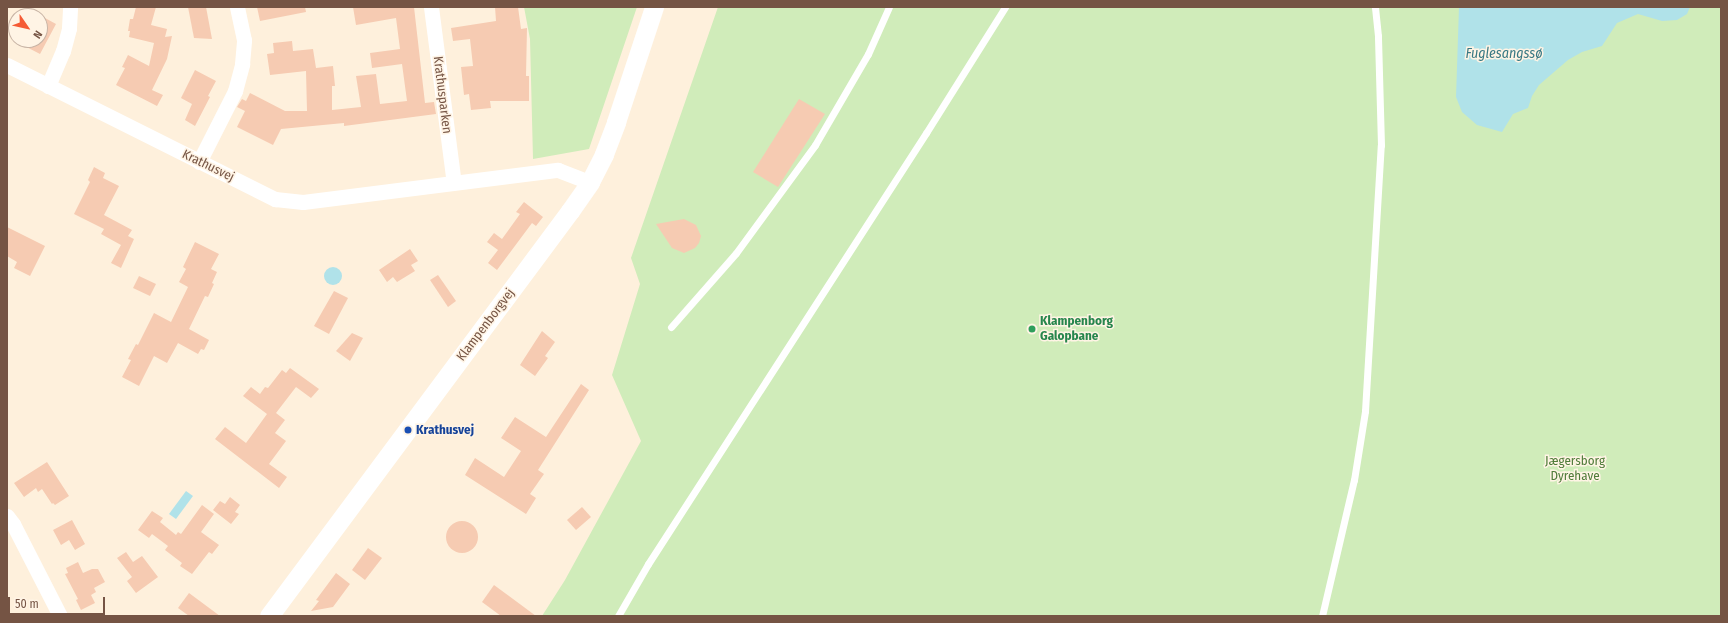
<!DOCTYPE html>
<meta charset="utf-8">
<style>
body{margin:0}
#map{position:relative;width:1728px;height:623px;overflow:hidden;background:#fef0dc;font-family:"Fira Sans Condensed",sans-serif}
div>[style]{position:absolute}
.green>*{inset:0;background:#d0ecba}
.water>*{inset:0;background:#b0e2e9}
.round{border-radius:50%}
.building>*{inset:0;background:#f6cbb2}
.service>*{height:7px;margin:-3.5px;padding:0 3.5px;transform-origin:3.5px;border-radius:3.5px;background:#fff}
.minor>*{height:15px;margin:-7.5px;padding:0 7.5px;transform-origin:7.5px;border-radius:7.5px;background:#fff}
.tertiary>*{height:19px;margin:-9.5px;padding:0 9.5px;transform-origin:9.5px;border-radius:9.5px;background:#fff}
.dots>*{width:11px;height:11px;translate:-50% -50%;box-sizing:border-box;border:2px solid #fff4e5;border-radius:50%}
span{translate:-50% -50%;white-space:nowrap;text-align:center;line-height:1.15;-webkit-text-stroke:3px #fff4e5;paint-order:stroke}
.street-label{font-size:13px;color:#755444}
.leisure-label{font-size:13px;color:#27864d;font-weight:700}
.left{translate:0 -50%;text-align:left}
.transit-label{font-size:13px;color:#164399;font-weight:700}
.park-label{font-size:13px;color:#507c3a}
.water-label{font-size:14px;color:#397984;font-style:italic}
.frame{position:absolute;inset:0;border:8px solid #755444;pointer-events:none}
.north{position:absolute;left:8px;top:8px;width:40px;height:40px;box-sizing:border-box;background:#fff4e5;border:1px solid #c8b4a5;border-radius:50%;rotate:124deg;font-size:11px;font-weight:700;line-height:16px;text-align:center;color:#755444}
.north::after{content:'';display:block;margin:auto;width:14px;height:18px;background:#f55b35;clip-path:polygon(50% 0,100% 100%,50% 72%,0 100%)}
.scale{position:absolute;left:8px;top:597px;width:97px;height:18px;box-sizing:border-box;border:2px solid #755444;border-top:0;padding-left:5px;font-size:12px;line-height:14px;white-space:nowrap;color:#755444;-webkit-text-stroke:3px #fff4e5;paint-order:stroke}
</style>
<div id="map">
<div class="green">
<i style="clip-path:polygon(524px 7px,637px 7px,589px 149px,533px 159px,530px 39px)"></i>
<i style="clip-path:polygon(718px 7px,1721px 7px,1721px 616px,542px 616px,565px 580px,641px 441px,612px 375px,640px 284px,631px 258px)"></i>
</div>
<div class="water">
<i style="clip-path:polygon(1459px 7px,1690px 7px,1687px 14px,1677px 20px,1662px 21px,1638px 14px,1617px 23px,1602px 46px,1582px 52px,1568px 60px,1539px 85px,1532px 96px,1528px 108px,1513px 114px,1502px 132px,1477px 125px,1462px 112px,1456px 97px)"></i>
<i class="round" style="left:324px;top:267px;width:18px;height:18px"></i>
<i style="clip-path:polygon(186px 491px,193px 496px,176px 519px,169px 514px)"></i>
</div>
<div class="building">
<i style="clip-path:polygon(136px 7px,156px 7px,151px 25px,167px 29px,165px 37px,172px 36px,167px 59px,152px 90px,163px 95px,157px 106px,116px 85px,125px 68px,122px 67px,128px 55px,149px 66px,154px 43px,129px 37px,130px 31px,128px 31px,130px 19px,133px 19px)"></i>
<i style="clip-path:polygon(188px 7px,206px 7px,212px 39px,194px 38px)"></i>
<i style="clip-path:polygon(257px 7px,305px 7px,306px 12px,260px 21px)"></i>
<i style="clip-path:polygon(353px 7px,414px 7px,425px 103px,434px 102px,436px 114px,344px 126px,344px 123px,281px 129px,273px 145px,237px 127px,245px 111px,237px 107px,242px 99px,246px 101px,250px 93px,285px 111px,307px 111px,306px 71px,270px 75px,267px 54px,274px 53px,273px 43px,292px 41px,293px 51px,313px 49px,316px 68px,333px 66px,335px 86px,332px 86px,332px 110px,361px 107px,356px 76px,376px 74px,380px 104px,407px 101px,402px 64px,372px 68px,370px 53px,400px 49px,396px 18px,356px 25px)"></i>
<i style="clip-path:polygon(495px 7px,518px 7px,521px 29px,527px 28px,526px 76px,529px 76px,529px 101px,490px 101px,491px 108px,471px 110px,469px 94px,464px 95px,461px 67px,473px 66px,470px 39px,453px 41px,451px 28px,496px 21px)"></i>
<i style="clip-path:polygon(45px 18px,56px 24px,40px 54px,13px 40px,40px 40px,40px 28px)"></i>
<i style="clip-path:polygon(195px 70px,216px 81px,208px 96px,210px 97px,195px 126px,185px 120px,192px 104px,181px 98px)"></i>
<i style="clip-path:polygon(799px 99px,825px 114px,778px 187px,753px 172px)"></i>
<i style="clip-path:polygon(94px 167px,105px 173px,103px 178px,119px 186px,104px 215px,132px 230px,128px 236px,134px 239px,121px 268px,111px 263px,121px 245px,101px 234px,104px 229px,74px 214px,90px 182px,88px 180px)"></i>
<i style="clip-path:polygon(524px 202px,543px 217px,536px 226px,532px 223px,497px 270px,488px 263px,498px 250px,487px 242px,494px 233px,502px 239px,520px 214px,516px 212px)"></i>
<i style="clip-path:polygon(684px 219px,696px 225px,701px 236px,699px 243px,695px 248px,684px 253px,672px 248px,656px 224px)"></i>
<i style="clip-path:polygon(7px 227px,45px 246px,30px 276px,14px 268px,17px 262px,7px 256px)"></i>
<i style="clip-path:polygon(195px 242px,219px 254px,211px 269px,217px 272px,212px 283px,214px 284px,208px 297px,205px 296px,189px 329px,209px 340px,204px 350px,201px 349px,198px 354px,178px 343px,167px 363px,154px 356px,139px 386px,122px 377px,131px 360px,128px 359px,136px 344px,138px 345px,154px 313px,171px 322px,188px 287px,179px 282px,186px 269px,183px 267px)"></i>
<i style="clip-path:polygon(410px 249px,418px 261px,411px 265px,415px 271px,397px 282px,393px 277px,387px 282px,379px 270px)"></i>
<i style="clip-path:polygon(438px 275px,456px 301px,448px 307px,430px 280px)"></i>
<i style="clip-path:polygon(139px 276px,156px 284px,150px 296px,133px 288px)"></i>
<i style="clip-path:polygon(334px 291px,348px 298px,329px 334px,314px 326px)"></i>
<i style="clip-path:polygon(542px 331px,555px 342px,545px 356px,548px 358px,535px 376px,520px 365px)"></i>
<i style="clip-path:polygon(352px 333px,363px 338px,350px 361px,336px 351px)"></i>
<i style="clip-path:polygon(290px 368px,319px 389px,311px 398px,296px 387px,276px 413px,285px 420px,275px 433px,286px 441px,269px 464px,287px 477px,279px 488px,215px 439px,225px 427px,246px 443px,267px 414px,243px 396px,251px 387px,260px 394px,265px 387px,268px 388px,282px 370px,286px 373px)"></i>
<i style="clip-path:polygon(581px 384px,589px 390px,538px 470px,544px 474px,530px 494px,536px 498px,526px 514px,465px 475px,475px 458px,504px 477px,521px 451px,501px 438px,515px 417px,546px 437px)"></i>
<i style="clip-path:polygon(47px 462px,69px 496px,55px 505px,53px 503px,52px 504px,42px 489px,38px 492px,36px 488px,24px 497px,14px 483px)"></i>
<i style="clip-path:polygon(230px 497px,240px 505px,235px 512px,239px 514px,231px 524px,213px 510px,220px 501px,225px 504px)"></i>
<i style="clip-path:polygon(202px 505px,214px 514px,201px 532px,219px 545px,212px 554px,209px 552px,192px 574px,180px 566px,182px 563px,165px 550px,168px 546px,152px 534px,149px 538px,138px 530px,152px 511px,163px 518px,160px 522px,176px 535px,178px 532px,181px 534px)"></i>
<i style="clip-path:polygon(582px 507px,591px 517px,576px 530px,567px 520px)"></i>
<i style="clip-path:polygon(72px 520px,85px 544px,75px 550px,69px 540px,61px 545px,53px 530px)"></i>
<i class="round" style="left:446px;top:521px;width:32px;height:32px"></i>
<i style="clip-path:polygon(368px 548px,382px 558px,365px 580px,352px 570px)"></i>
<i style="clip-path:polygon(126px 552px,133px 562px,142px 556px,158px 577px,136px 593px,127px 581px,132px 577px,117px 558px)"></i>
<i style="clip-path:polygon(78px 562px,83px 573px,92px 569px,98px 569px,105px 582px,94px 588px,96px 592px,91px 595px,95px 603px,81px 610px,76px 600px,78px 599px,65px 574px,68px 573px,66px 568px)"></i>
<i style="clip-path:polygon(336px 573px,350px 584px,333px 607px,311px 611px,319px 601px,316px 600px)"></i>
<i style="clip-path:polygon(494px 585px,536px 616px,501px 616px,482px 602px)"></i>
<i style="clip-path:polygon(189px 593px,220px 616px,189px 616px,178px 608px)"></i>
</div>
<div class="service">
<i style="left:671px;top:327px;width:98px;rotate:-48.7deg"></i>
<i style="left:736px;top:253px;width:134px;rotate:-53.8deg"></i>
<i style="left:815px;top:145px;width:105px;rotate:-59.8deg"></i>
<i style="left:868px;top:54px;width:51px;rotate:-65.9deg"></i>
<i style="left:618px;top:616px;width:60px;rotate:-60deg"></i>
<i style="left:648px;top:564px;width:513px;rotate:-57.18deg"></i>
<i style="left:926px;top:133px;width:149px;rotate:-57.9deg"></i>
<i style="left:1322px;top:616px;width:140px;rotate:-76.8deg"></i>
<i style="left:1354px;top:480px;width:70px;rotate:-80.9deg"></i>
<i style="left:1365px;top:411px;width:266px;rotate:-86.6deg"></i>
<i style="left:1381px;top:145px;width:109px;rotate:-91.6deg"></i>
<i style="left:1378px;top:36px;width:29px;rotate:-96deg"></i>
</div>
<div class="minor">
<i style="left:431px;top:7px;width:177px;rotate:82.6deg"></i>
<i style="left:7px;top:65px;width:300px;rotate:26.6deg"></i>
<i style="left:275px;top:199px;width:28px;rotate:6deg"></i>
<i style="left:303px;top:202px;width:257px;rotate:-7.2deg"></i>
<i style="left:558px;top:170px;width:34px;rotate:21deg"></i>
<i style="left:48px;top:86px;width:38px;rotate:-67deg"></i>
<i style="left:63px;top:51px;width:24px;rotate:-75deg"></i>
<i style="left:69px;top:28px;width:21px;rotate:-87deg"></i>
<i style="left:199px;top:162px;width:80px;rotate:-63.1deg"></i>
<i style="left:235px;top:91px;width:28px;rotate:-75deg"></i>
<i style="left:242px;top:64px;width:24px;rotate:-85deg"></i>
<i style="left:244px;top:40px;width:34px;rotate:-102deg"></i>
<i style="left:7px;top:516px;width:10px;rotate:53deg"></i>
<i style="left:13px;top:524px;width:103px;rotate:62.9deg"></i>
</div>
<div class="tertiary">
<i style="left:269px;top:616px;width:505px;rotate:-53.38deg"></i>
<i style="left:570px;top:211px;width:35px;rotate:-55deg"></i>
<i style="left:590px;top:182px;width:31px;rotate:-63deg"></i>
<i style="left:604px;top:154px;width:34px;rotate:-69deg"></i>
<i style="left:616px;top:122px;width:121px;rotate:-71.7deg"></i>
</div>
<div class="dots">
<i style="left:1032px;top:329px;background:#2e9e5b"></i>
<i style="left:408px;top:430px;background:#1a4fb4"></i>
</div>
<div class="street-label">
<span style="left:442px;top:95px;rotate:83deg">Krathusparken</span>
<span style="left:208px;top:166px;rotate:26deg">Krathusvej</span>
<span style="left:486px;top:325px;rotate:-53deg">Klampenborgvej</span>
</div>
<div class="leisure-label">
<span class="left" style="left:1040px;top:329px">Klampenborg<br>Galopbane</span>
</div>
<div class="transit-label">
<span class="left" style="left:416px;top:430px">Krathusvej</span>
</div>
<div class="park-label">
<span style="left:1575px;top:469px">Jægersborg<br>Dyrehave</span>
</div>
<div class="water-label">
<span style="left:1504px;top:54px">Fuglesangssø</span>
</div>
<div class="frame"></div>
<div class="north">N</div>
<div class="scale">50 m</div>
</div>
